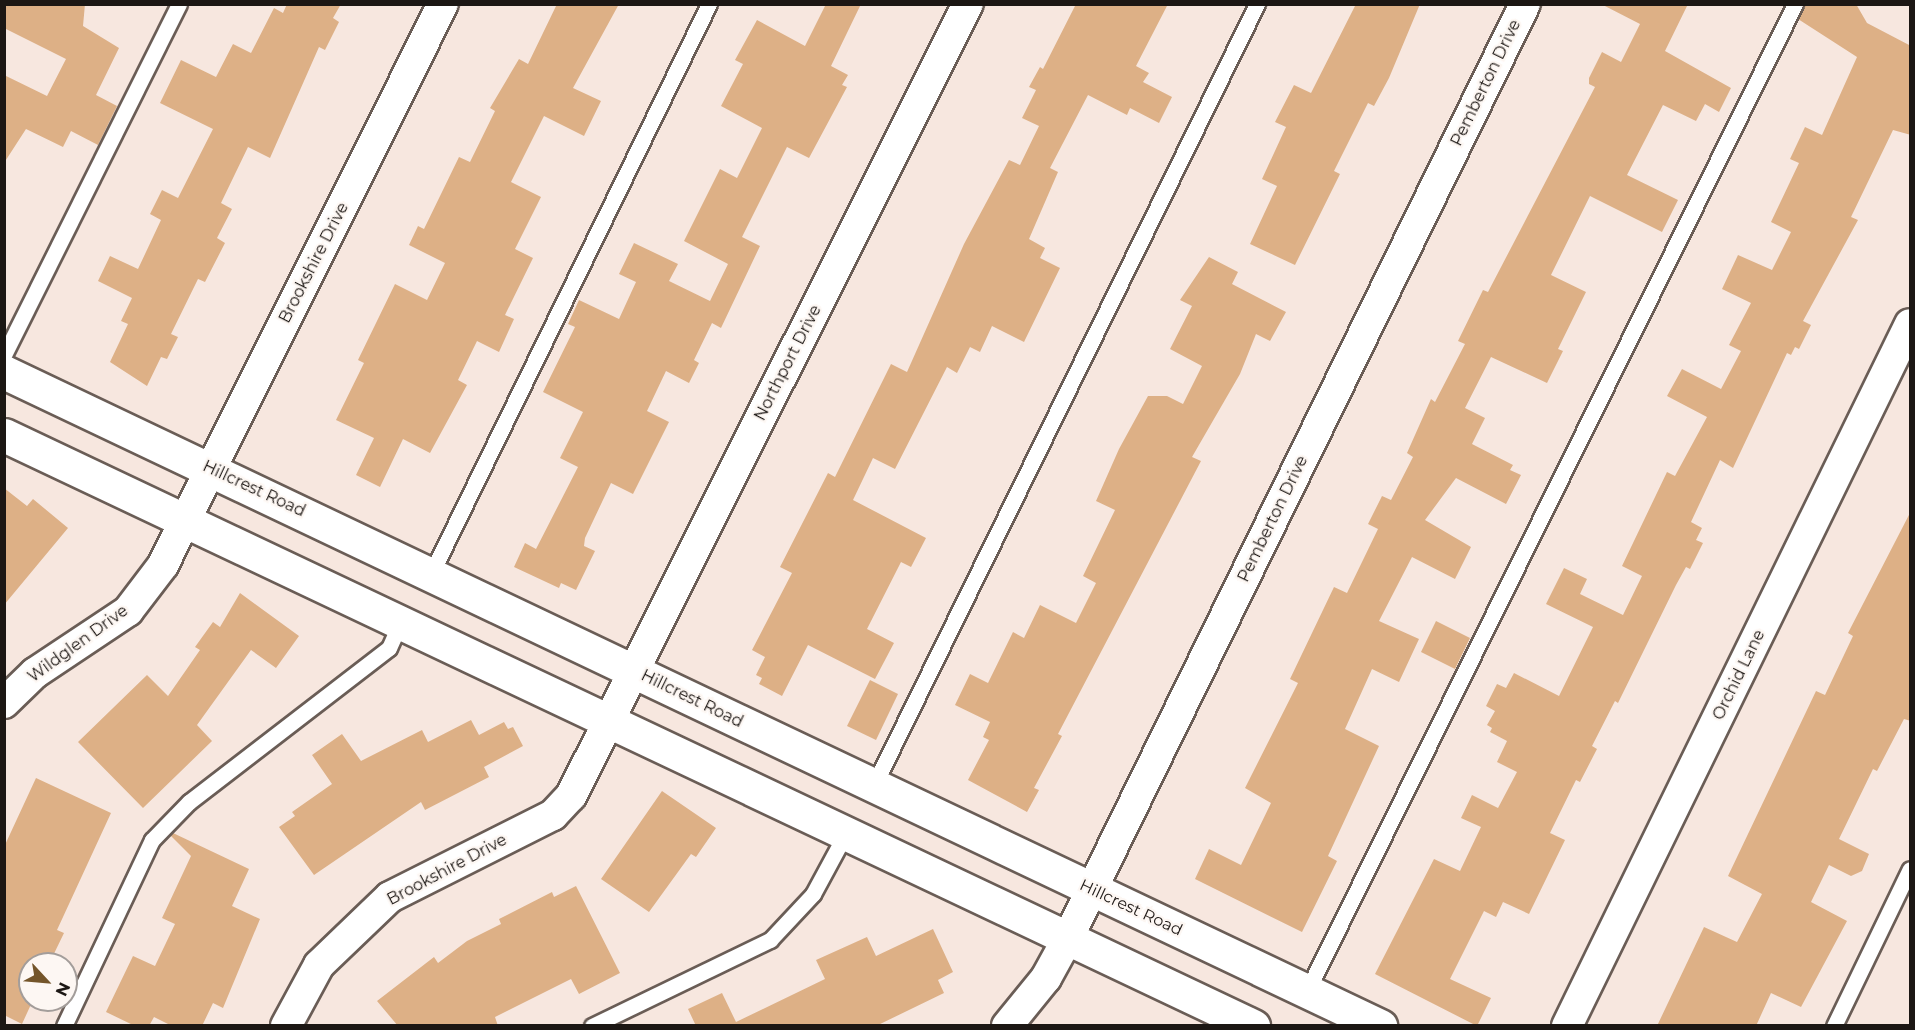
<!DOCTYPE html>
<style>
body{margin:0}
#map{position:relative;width:1915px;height:1030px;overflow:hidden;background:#f7e7df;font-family:Montserrat,sans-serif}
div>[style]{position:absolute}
.building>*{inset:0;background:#ddb086}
.roads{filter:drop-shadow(2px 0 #6a5d56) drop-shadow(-2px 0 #6a5d56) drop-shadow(0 2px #6a5d56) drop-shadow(0 -2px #6a5d56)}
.lane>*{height:15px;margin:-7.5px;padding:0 7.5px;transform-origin:7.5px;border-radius:7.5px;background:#fff}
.street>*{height:30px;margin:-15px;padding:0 15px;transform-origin:15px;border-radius:15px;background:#fff}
.secondary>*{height:33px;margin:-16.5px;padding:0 16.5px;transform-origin:16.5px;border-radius:16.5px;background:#fff}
span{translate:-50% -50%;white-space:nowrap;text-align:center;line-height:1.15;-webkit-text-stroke:4.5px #fdf7f3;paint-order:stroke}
.street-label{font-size:16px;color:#1c1714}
.frame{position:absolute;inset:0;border:6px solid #1c1714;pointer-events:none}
.north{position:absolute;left:18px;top:952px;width:60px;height:60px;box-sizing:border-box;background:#fdf7f3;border:2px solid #a39d9a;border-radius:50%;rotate:116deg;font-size:16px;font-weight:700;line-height:24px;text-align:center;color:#1c1714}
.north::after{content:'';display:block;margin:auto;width:21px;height:27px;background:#74552a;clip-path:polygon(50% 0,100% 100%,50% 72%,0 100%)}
</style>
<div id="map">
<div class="building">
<i style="clip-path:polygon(4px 4px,85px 4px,83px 26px,119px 48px,96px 95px,117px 106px,98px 145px,71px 131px,63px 147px,26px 129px,4px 163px,4px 75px,47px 96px,66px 59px,4px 28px)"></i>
<i style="clip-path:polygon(287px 4px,341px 4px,333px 18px,339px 22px,325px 50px,319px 47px,270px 158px,248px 147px,221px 203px,232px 209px,217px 238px,225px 243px,205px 282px,198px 279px,171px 334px,178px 337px,167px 359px,161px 357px,147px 386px,110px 362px,128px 324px,121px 321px,132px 298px,98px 281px,110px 256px,138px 269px,161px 220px,150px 214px,162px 190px,178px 198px,213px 129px,160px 103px,181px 60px,216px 77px,233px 44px,251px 53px,274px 8px,283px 13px)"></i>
<i style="clip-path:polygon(557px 4px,619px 4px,573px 88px,601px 101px,584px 136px,544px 116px,511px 182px,541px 197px,515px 249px,533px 258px,505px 315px,514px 319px,499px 352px,477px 341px,458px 380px,467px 385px,430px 453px,403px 439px,380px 487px,356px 475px,374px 438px,336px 420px,364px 363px,358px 360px,395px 284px,427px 300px,445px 263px,409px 245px,418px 226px,424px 229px,459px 157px,470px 162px,495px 111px,490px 108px,519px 59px,528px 64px)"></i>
<i style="clip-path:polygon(826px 4px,861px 4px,831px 66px,848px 75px,842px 85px,847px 87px,809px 158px,787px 147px,742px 237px,760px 246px,721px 328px,712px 323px,694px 360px,699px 363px,689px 383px,666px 371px,647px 411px,669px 422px,633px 494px,611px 483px,585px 538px,584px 546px,595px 551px,576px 590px,561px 583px,559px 588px,514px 567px,525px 543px,536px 549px,578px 467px,560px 458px,583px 412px,543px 392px,575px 327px,568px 324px,579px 300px,619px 319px,636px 282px,619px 274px,634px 243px,678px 264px,669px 281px,710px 301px,728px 264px,684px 241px,720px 169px,737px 178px,762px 128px,721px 106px,743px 64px,735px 60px,757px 20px,805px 46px)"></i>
<i style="clip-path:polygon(1076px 4px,1168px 4px,1136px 66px,1149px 73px,1143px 82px,1172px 97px,1159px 123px,1130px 108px,1127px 115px,1088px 95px,1050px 168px,1058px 172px,1029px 239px,1045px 248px,1040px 258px,1060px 268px,1024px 342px,992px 326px,980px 352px,970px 347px,957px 373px,947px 367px,895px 469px,873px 458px,853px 500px,926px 538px,911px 567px,901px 562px,867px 629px,894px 643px,875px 679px,808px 645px,782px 696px,759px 684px,762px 678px,756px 675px,765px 657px,752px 650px,792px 573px,780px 567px,828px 473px,835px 477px,891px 364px,907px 372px,964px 244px,1009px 160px,1020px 165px,1039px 126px,1022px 118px,1036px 90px,1029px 87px,1040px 67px,1043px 69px)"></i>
<i style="clip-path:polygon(1356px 4px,1420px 4px,1389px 78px,1374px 106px,1368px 103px,1334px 171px,1340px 174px,1295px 265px,1250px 244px,1277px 186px,1262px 179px,1286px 127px,1275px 122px,1294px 85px,1311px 93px)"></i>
<i style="clip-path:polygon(1601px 4px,1688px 4px,1665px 51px,1731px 88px,1719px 112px,1705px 104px,1696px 121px,1663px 105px,1627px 175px,1678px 200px,1662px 232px,1590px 196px,1551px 275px,1586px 292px,1558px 349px,1563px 351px,1547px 383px,1491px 357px,1465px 408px,1485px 418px,1472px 444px,1513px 465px,1510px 470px,1521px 475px,1506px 504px,1456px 478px,1425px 520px,1471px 547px,1455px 579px,1412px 557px,1379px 621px,1419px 639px,1399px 682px,1372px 669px,1345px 729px,1379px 746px,1328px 856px,1337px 861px,1302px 932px,1195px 879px,1209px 849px,1241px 865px,1271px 803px,1245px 788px,1298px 683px,1290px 679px,1334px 587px,1347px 593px,1378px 529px,1368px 524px,1382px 496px,1391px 500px,1413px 457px,1407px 453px,1431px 399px,1435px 402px,1465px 344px,1458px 341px,1483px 290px,1488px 292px,1595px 87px,1589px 84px,1589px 78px,1602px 52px,1621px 62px,1640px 24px)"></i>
<i style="clip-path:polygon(1805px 4px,1856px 4px,1867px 23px,1911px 46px,1911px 135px,1893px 130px,1851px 217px,1858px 220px,1803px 321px,1811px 325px,1799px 349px,1795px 347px,1791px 355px,1787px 353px,1733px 468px,1720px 460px,1691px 522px,1702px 528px,1696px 540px,1703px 543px,1690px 569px,1686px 567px,1676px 585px,1618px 703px,1615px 701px,1592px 746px,1597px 749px,1580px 782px,1576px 780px,1550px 833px,1565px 840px,1529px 914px,1503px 902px,1496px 917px,1484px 911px,1450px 979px,1491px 998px,1477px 1026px,1375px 974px,1434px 859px,1460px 871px,1481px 827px,1461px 818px,1472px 795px,1498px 808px,1517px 772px,1497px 762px,1507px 741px,1490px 732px,1492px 728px,1487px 725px,1495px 711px,1486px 706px,1497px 684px,1506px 688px,1514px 673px,1559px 696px,1593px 627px,1546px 604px,1564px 568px,1587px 579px,1580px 594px,1623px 615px,1642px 576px,1622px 566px,1667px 472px,1675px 476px,1707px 417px,1667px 396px,1682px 369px,1721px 389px,1741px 351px,1729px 345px,1751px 303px,1722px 289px,1738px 255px,1772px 270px,1791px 232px,1771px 222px,1799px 163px,1790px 159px,1805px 127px,1822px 135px,1857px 57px,1798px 19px)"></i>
<i style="clip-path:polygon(1209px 257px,1238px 272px,1232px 284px,1286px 312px,1270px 341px,1256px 334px,1240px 374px,1192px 457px,1201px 461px,1058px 734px,1062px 736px,1034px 788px,1039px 790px,1027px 812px,968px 780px,989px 740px,983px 737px,990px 722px,955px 705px,970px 674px,988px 683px,1013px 632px,1024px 638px,1040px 605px,1076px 623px,1096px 583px,1083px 576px,1115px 510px,1096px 501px,1119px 449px,1148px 396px,1167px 396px,1183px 404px,1202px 366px,1170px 349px,1192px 306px,1180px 300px)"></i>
<i style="clip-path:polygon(4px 488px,27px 506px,33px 499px,68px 528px,4px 605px)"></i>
<i style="clip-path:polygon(1911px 511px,1911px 721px,1904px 719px,1877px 771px,1873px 769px,1839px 839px,1869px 854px,1862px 871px,1851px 876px,1829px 865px,1811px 902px,1847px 921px,1801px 1007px,1771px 993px,1756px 1026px,1657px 1026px,1704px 927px,1737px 942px,1762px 894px,1728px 876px,1816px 691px,1825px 695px,1853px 636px,1848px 633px)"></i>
<i style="clip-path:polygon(240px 593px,299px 636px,276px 668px,251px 650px,197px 725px,212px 741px,143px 808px,78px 742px,147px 675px,168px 696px,200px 650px,195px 647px,213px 622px,220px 627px)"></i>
<i style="clip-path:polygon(1436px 621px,1470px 638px,1455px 669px,1421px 652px)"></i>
<i style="clip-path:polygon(870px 680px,898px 694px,876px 740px,847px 726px)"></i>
<i style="clip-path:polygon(471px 720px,479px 735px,504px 722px,508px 729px,513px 727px,523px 746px,484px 767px,489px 777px,425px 810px,421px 802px,314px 875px,279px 827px,295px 816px,292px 812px,332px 784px,312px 755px,342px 734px,361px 761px,422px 730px,428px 742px)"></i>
<i style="clip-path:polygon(36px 778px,111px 813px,57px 930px,64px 933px,49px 964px,30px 964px,30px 1000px,33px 1000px,22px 1024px,4px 1015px,4px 847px)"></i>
<i style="clip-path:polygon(662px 791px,716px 828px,696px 857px,691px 854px,649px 912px,601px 879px)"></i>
<i style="clip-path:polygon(173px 833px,249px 869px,232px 906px,260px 919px,223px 1008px,213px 1003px,202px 1026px,172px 1026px,154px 1017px,149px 1026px,135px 1026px,106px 1012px,133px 956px,155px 966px,175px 924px,162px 918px,191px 856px,170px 835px)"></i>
<i style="clip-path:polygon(576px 886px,620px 973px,579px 994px,571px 979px,495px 1017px,498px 1026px,398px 1026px,377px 1001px,434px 957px,438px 963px,467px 941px,501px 924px,499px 919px,552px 892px,554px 897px)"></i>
<i style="clip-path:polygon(933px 929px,953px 972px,938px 980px,944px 993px,876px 1026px,696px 1026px,688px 1009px,722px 993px,736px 1022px,825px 979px,816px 960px,867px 937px,876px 956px)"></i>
</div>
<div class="roads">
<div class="lane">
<i style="left:4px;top:355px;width:392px;rotate:-63.5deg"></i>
<i style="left:431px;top:574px;width:634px;rotate:-64deg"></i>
<i style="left:874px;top:785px;width:870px;rotate:-63.88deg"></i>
<i style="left:1307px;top:991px;width:1101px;rotate:-63.69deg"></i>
<i style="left:64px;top:1026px;width:206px;rotate:-64.7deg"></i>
<i style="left:152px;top:840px;width:53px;rotate:-45.8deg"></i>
<i style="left:189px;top:802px;width:252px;rotate:-37.6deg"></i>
<i style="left:389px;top:648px;width:30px;rotate:-66deg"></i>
<i style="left:592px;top:1026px;width:198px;rotate:-25.8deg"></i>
<i style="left:770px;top:940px;width:63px;rotate:-46.9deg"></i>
<i style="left:813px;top:894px;width:69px;rotate:-61.6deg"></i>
<i style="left:1834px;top:1026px;width:174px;rotate:-64.2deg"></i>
</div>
<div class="street">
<i style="left:4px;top:703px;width:43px;rotate:-44.1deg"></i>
<i style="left:35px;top:673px;width:112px;rotate:-33.7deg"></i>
<i style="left:128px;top:611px;width:58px;rotate:-52.7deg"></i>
<i style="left:163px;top:565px;width:627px;rotate:-63.48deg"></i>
<i style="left:286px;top:1026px;width:69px;rotate:-61.6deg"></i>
<i style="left:319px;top:965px;width:98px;rotate:-43.8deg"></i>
<i style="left:390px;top:897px;width:182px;rotate:-26.7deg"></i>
<i style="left:553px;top:815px;width:26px;rotate:-47deg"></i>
<i style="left:571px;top:796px;width:886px;rotate:-63.38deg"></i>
<i style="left:1007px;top:1026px;width:62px;rotate:-50.9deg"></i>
<i style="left:1046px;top:978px;width:46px;rotate:-61.2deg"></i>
<i style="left:1068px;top:938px;width:1040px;rotate:-63.93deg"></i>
<i style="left:1567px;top:1026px;width:781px;rotate:-63.96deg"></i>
</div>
<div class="secondary">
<i style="left:4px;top:372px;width:1524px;rotate:25.42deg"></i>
<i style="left:4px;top:435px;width:1382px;rotate:25.32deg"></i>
</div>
</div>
<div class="street-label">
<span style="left:1486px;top:83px;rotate:-64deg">Pemberton Drive</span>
<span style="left:314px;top:263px;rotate:-63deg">Brookshire Drive</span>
<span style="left:788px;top:363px;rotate:-63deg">Northport Drive</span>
<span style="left:254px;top:489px;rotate:25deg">Hillcrest Road</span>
<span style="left:1273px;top:519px;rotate:-64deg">Pemberton Drive</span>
<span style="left:78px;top:644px;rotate:-36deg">Wildglen Drive</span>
<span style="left:1739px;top:675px;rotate:-64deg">Orchid Lane</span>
<span style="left:692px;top:699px;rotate:26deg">Hillcrest Road</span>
<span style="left:447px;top:870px;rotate:-28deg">Brookshire Drive</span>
<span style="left:1131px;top:908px;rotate:25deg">Hillcrest Road</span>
</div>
<div class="frame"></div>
<div class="north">N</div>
</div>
